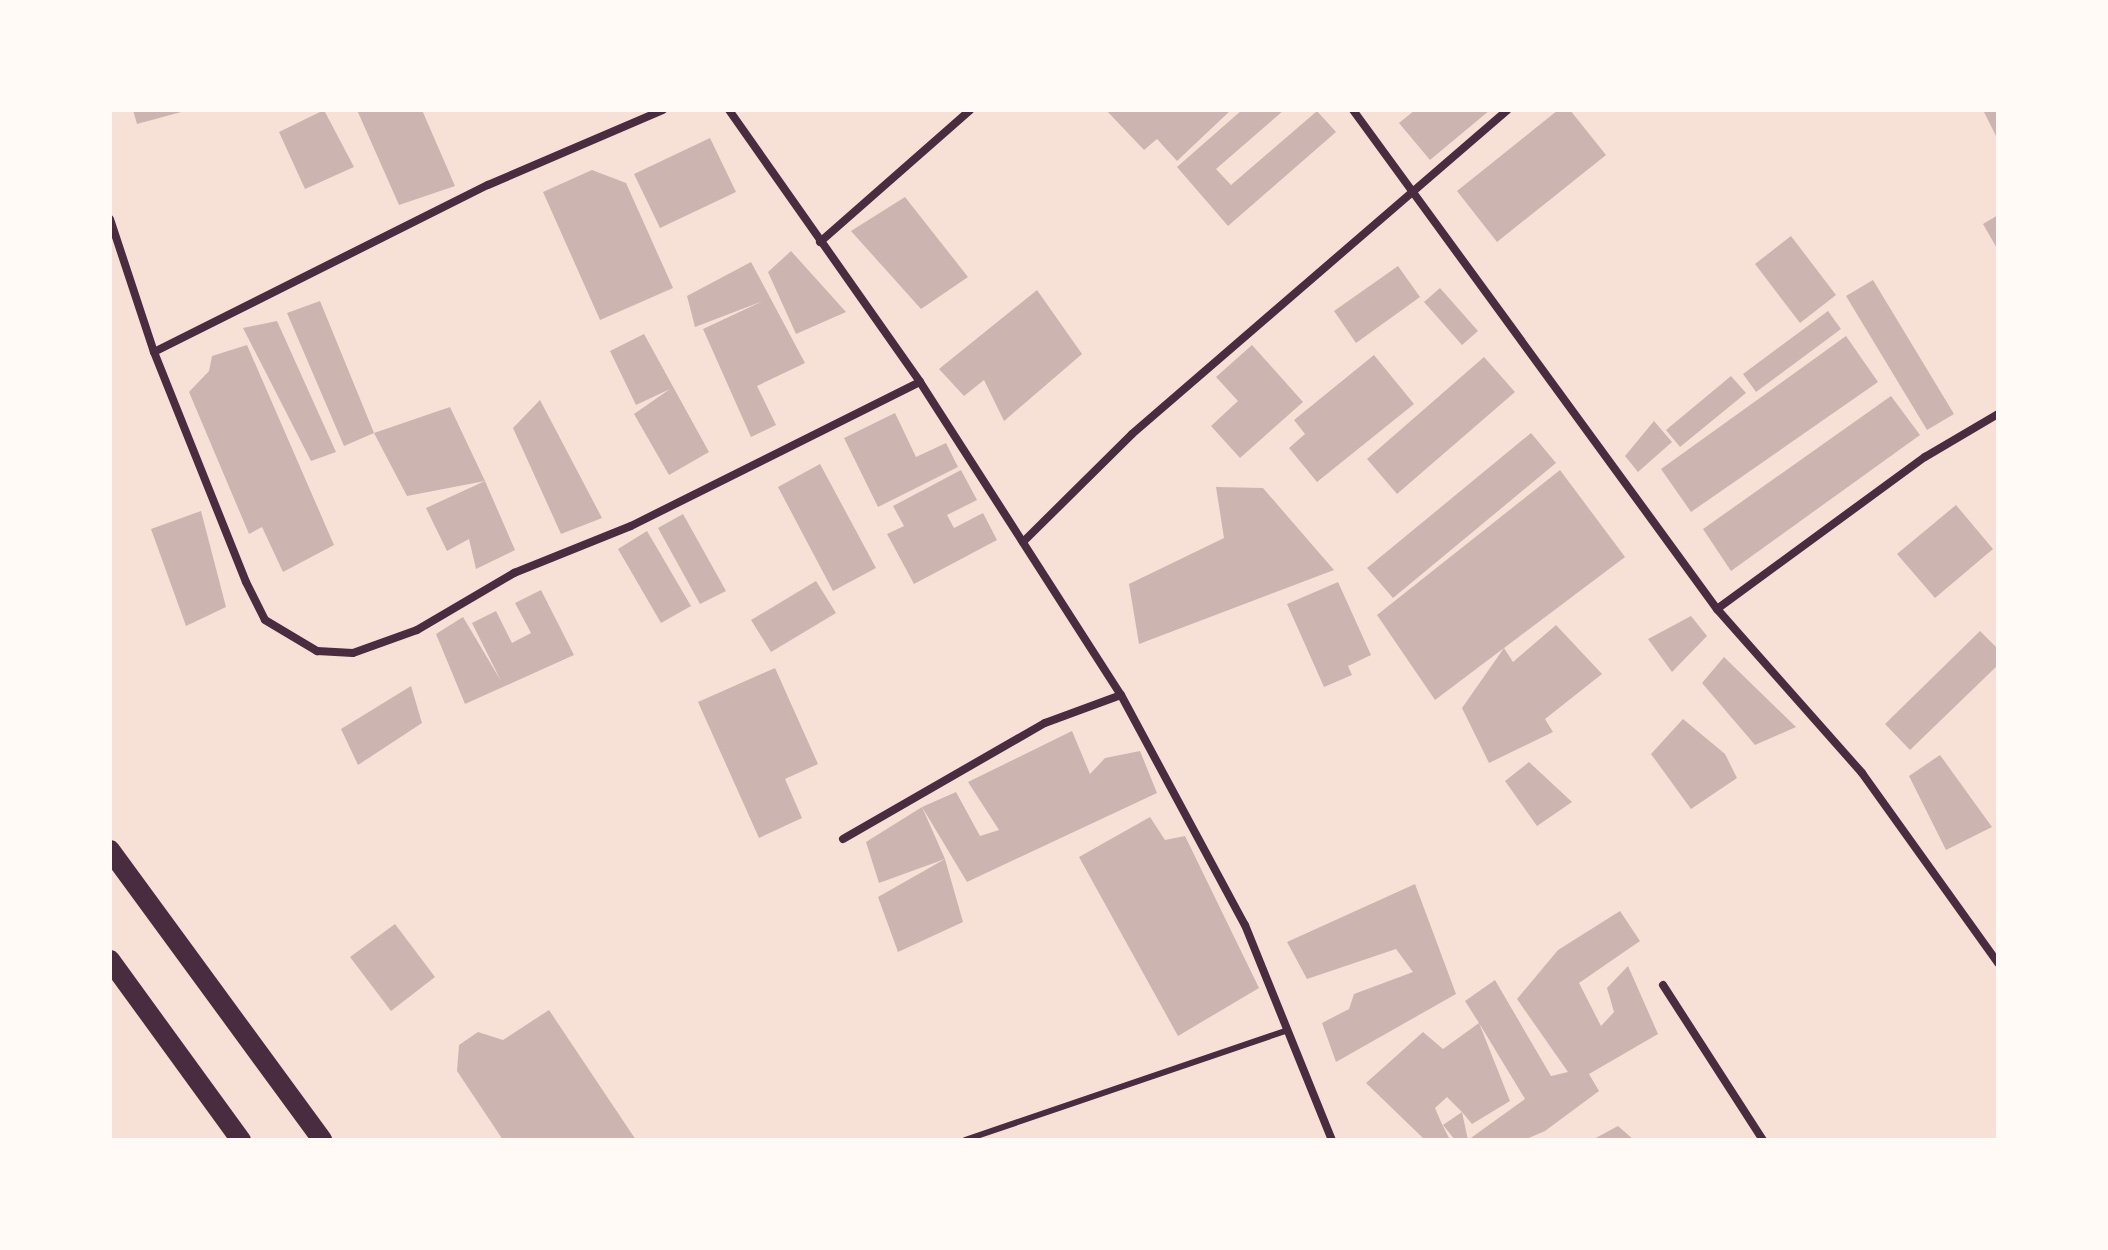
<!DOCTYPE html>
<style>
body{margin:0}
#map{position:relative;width:2108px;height:1250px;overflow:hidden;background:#f7e1d7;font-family:Manrope,sans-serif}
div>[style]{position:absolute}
.building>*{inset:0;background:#ccb4b1}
.service>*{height:6px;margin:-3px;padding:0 3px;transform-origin:3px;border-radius:3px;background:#4a2c40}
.minor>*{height:8px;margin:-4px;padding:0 4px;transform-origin:4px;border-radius:4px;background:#4a2c40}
.primary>*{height:20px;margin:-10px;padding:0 10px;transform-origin:10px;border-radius:10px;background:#4a2c40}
span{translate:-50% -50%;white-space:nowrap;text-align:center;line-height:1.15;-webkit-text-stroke:8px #fffaf5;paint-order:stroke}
.frame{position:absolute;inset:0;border:112px solid #fffaf5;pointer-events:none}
</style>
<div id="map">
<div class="building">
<i style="clip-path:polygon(133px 110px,185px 110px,185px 111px,137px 124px)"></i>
<i style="clip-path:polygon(324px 110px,354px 167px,305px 189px,279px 132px)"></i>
<i style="clip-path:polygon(357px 110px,422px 110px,455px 186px,399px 205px)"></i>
<i style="clip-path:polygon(1106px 110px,1231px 110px,1177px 161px,1157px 139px,1144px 150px)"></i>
<i style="clip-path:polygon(1242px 110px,1284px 110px,1216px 169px,1231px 185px,1317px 111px,1336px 132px,1228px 226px,1177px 167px)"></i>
<i style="clip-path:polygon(1415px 110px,1490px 110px,1430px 160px,1399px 123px)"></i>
<i style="clip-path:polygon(1558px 110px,1570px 110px,1606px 155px,1497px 242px,1457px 191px)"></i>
<i style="clip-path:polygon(1983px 110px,1998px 110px,1998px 140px)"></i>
<i style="clip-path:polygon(710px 138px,736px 192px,660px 228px,634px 174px)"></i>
<i style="clip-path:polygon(592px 170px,626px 183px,673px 288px,600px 320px,543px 192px)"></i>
<i style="clip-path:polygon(905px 197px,968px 277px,921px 309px,851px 231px)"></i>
<i style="clip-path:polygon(1998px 215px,1998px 250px,1983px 224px)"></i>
<i style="clip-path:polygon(1791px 236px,1836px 295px,1800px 323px,1755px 264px)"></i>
<i style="clip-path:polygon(791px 251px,846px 312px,796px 334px,768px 272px)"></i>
<i style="clip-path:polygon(751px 262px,805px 363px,757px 386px,776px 425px,751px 437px,703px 329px,763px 301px,695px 327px,687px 296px)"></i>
<i style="clip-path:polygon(1398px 266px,1420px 297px,1356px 343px,1334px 311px)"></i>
<i style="clip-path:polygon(1873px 280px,1954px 414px,1927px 430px,1846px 296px)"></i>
<i style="clip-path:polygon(1440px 288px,1478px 331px,1462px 345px,1424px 302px)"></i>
<i style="clip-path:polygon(1037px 290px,1082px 354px,1004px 421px,984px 380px,964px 396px,939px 369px)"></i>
<i style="clip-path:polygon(320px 301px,374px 433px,450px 407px,485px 481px,515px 550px,476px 569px,469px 539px,447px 551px,426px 508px,485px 481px,407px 496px,374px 433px,344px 446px,287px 313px)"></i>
<i style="clip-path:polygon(1828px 311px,1841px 329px,1756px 392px,1743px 374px)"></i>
<i style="clip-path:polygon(277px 321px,336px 452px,311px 461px,243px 328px)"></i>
<i style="clip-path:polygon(644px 334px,709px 452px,669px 475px,634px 414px,670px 389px,636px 405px,610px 351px)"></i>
<i style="clip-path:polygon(1846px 336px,1878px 382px,1691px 512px,1661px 469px)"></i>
<i style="clip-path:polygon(247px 345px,334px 545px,283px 572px,262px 527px,249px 534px,189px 392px,209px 371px,212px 356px)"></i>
<i style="clip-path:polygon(1252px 345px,1303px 402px,1240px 458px,1211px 426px,1238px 401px,1216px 377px)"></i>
<i style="clip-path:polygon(1374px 355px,1414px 404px,1317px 482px,1289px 448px,1305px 434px,1294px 420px)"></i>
<i style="clip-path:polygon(1484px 357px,1515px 392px,1397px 494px,1367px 459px)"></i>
<i style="clip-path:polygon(1731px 376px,1746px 393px,1680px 447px,1666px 430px)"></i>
<i style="clip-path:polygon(1891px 396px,1920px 435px,1731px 571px,1703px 529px)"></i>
<i style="clip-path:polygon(540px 400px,602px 518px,561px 534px,513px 428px)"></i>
<i style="clip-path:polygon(895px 413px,916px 457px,946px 443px,958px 467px,878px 507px,844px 438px)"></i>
<i style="clip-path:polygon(1654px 421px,1672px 442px,1638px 472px,1625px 456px)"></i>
<i style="clip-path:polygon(1531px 433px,1556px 463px,1393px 598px,1367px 568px)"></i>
<i style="clip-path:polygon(820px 464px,876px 568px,833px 591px,778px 487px)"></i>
<i style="clip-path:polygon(961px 470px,977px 500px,947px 515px,954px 528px,983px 513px,997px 540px,914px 584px,887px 534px,904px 526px,893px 506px)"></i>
<i style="clip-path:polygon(1560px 470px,1625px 557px,1504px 648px,1513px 662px,1556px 625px,1602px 674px,1545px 719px,1553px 732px,1489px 763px,1462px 708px,1504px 648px,1435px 700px,1377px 615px)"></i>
<i style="clip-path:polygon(1216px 487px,1263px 488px,1334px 570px,1139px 644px,1129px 584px,1224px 538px)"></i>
<i style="clip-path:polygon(1956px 505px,1993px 549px,1935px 598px,1897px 554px)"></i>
<i style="clip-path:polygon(201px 511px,226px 607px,186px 626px,151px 529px)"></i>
<i style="clip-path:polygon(683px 514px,726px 591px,700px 604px,658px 528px)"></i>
<i style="clip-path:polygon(647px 531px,691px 606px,661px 623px,618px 549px)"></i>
<i style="clip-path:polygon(816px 581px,836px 613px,771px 652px,751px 620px)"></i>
<i style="clip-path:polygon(1338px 582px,1371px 655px,1348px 666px,1352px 675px,1324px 687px,1287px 604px)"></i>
<i style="clip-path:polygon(541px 590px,574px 655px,465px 704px,436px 634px,463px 617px,501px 681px,472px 623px,496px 611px,512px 643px,531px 633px,515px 603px)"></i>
<i style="clip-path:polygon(1691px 616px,1707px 636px,1672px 672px,1648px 639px)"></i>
<i style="clip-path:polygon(1980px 631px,1998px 649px,1998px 665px,1910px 750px,1885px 724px)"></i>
<i style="clip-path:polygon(1724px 657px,1796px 727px,1755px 745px,1702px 683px)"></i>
<i style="clip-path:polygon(775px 668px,818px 764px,785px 779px,802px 818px,759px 838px,698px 702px)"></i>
<i style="clip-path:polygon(411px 686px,422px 723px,358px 765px,341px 729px)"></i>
<i style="clip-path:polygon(1683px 719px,1725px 754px,1737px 778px,1691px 809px,1651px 754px)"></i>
<i style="clip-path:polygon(1072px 731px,1090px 774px,1105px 758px,1140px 751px,1157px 793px,967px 882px,922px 807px,956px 792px,980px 836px,999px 830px,968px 782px)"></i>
<i style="clip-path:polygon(1940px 755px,1992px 827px,1946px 850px,1909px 776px)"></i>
<i style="clip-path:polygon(1529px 762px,1572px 802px,1537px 826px,1505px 781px)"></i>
<i style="clip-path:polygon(922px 807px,945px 859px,879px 883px,866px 842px)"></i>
<i style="clip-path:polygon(1150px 817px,1165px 840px,1185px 836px,1259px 988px,1178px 1036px,1079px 857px)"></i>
<i style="clip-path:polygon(945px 859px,963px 922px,898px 952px,878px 897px)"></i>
<i style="clip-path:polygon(1415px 884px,1456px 994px,1336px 1062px,1322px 1023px,1349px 1009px,1354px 994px,1413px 972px,1396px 949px,1307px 979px,1287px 942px)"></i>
<i style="clip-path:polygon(evenodd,1620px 911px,1640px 941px,1579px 983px,1601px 1026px,1614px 1012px,1607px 988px,1628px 966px,1658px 1034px,1589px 1074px,1599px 1091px,1545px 1131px,1524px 1140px,1455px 1140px,1443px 1125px,1462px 1112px,1447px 1097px,1435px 1108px,1441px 1122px,1450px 1140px,1425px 1140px,1366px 1083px,1423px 1032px,1443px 1049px,1479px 1023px,1465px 1001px,1495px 980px,1551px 1076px,1568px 1072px,1517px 999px,1558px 950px,1620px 911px,1479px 1023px,1525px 1099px,1468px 1140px,1462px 1112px,1472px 1124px,1510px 1101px,1479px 1023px)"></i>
<i style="clip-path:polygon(395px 924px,435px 977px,391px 1011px,350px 957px)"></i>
<i style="clip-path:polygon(549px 1010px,636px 1140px,503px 1140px,457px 1071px,459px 1045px,478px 1032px,503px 1040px)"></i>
<i style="clip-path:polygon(1618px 1126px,1634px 1140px,1592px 1140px)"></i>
</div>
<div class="service">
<i style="left:965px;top:1140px;width:341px;rotate:-18.8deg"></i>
</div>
<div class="minor">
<i style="left:729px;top:110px;width:332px;rotate:54.9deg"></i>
<i style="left:920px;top:382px;width:372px;rotate:57.3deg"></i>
<i style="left:1121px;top:695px;width:261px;rotate:61.7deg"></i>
<i style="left:1245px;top:925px;width:232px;rotate:68deg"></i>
<i style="left:1353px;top:110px;width:618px;rotate:53.89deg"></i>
<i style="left:1717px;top:609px;width:219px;rotate:48.5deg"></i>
<i style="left:1862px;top:773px;width:234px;rotate:54.4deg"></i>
<i style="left:110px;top:219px;width:140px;rotate:71.7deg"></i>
<i style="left:154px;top:352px;width:248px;rotate:68.2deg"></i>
<i style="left:246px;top:582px;width:42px;rotate:63.4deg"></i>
<i style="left:265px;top:620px;width:61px;rotate:30.8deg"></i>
<i style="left:317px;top:651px;width:36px;rotate:3deg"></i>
<i style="left:353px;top:653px;width:68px;rotate:-19.8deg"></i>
<i style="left:417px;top:630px;width:113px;rotate:-30.4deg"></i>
<i style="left:514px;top:573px;width:126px;rotate:-21.9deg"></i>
<i style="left:631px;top:526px;width:323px;rotate:-26.5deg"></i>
<i style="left:820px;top:242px;width:200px;rotate:-41.3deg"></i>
<i style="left:154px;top:352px;width:373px;rotate:-26.6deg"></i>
<i style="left:488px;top:185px;width:190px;rotate:-23.2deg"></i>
<i style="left:1023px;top:542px;width:153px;rotate:-44.7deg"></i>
<i style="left:1132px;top:434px;width:496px;rotate:-40.8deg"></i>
<i style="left:1717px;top:609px;width:258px;rotate:-36.2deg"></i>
<i style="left:1925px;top:457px;width:85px;rotate:-30.5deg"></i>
<i style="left:843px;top:839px;width:233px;rotate:-29.9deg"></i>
<i style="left:1045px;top:723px;width:81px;rotate:-20.2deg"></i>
<i style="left:1663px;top:985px;width:184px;rotate:57.2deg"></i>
</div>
<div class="primary">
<i style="left:110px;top:850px;width:359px;rotate:53.8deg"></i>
<i style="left:110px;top:960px;width:223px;rotate:54deg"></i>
</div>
<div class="frame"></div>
</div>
